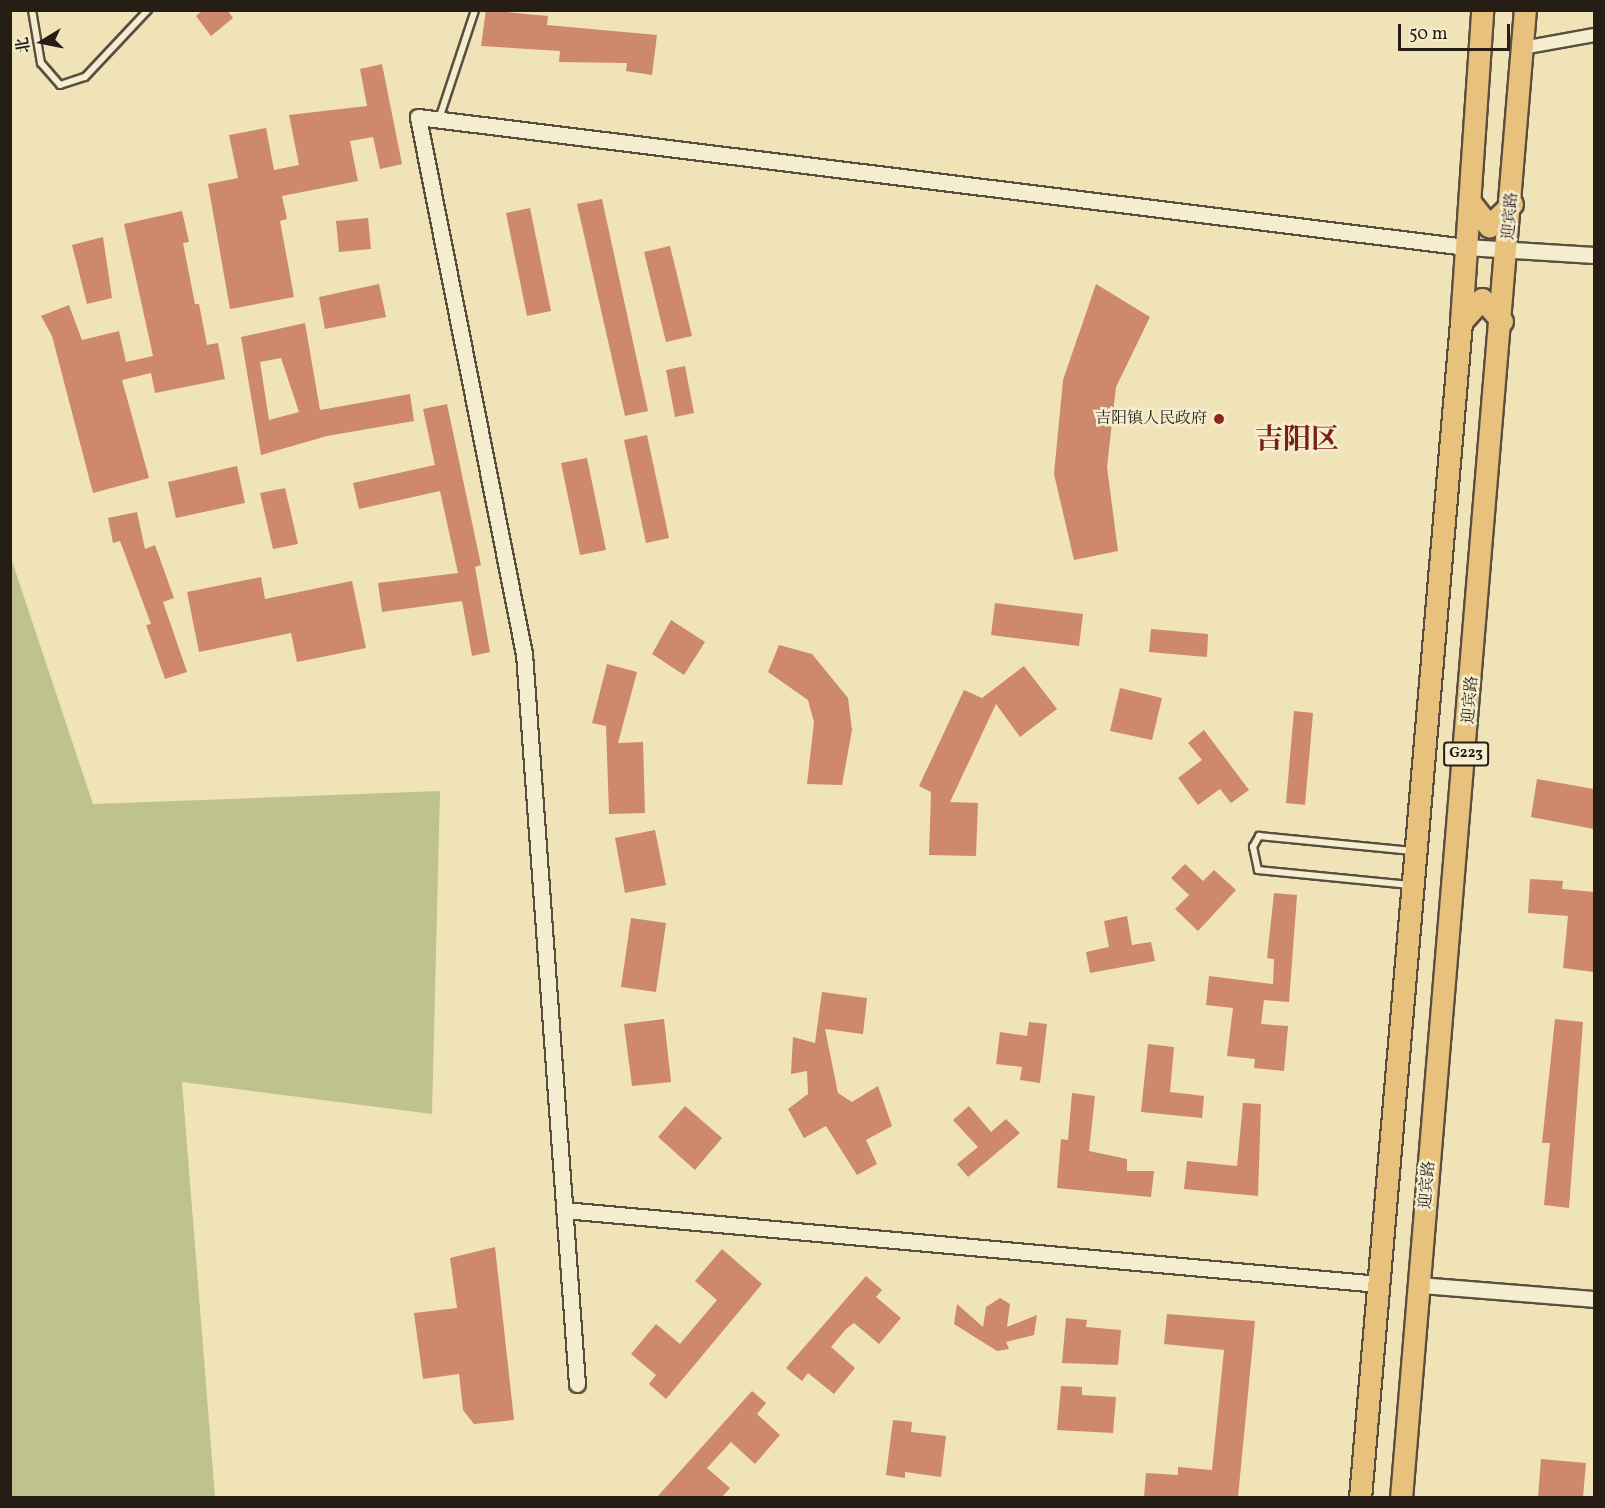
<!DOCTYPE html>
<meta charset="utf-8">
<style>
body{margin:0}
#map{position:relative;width:1605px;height:1508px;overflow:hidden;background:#f0e3b7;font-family:Vollkorn,"Noto Serif SC",serif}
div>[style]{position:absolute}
.green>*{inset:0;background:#bec38b}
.building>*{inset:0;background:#ce886c}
.roads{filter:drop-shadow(2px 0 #584f3e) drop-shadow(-2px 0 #584f3e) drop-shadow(0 2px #584f3e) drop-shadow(0 -2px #584f3e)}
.service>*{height:6px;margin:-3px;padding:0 3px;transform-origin:3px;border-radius:3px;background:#f5edd0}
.minor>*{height:12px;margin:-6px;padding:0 6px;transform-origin:6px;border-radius:6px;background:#f5edd0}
.tertiary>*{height:15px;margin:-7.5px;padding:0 7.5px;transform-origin:7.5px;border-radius:7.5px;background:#f5edd0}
.trunk>*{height:21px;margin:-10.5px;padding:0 10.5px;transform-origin:10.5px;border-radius:10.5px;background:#e8c27c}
.dots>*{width:16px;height:16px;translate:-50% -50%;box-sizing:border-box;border:3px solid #f5edd0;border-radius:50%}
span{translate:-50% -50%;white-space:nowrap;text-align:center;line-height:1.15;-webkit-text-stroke:5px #f5edd0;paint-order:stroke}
.shield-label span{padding:2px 4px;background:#f5edd0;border:2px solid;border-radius:4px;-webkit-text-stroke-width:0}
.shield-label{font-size:15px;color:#261e15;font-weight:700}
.street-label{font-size:16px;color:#261e15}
.poi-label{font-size:16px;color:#261e15}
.right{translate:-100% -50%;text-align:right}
.town-label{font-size:28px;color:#7a1f14;font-weight:700}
.frame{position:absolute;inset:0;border:12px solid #261e15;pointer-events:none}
.north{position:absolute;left:12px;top:12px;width:60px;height:60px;-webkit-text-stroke:4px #f5edd0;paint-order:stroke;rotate:260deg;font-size:16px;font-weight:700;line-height:24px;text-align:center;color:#261e15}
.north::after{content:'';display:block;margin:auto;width:21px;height:27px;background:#261e15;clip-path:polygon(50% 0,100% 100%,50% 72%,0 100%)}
.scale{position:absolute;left:1398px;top:24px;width:112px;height:27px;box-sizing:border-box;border:3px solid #261e15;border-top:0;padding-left:8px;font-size:18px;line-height:21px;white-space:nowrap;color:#261e15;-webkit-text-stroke:4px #f5edd0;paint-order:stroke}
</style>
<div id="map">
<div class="green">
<i style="clip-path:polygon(10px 555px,93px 804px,440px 791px,432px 1114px,182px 1082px,215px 1497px,11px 1497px)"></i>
</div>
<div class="building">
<i style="clip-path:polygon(203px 10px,227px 10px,233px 18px,211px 36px,196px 16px)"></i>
<i style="clip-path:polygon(486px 10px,548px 16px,547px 25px,657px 35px,652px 75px,626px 71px,627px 63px,559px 62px,560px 51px,481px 46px)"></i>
<i style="clip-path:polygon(382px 64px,402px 164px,380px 169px,373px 137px,350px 141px,358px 181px,282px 196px,287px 219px,280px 221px,294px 297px,230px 309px,208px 184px,238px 178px,229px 135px,266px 128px,274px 170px,299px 165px,289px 115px,367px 106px,360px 69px)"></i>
<i style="clip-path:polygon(602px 199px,648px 411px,625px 416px,577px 204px)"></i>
<i style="clip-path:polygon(530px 208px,551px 311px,527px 316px,506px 213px)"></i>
<i style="clip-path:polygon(182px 211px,189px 242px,183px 243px,195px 304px,199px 304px,207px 345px,218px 343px,225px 379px,155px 393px,151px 373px,122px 380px,149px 478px,93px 493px,52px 336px,41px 316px,69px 305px,82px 340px,119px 331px,126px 362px,153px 356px,124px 224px)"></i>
<i style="clip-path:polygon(368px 218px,371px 249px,339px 252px,336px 221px)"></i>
<i style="clip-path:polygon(103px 237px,112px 298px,87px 304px,72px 245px)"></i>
<i style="clip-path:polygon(670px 246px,692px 336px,666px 342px,644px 252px)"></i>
<i style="clip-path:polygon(379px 284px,386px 317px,325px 329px,319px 297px)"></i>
<i style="clip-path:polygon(1096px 284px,1150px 317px,1116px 387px,1107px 467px,1118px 551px,1074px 560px,1054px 474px,1063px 380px)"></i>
<i style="clip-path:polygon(evenodd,305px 323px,320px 410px,410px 394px,414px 421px,327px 436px,261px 455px,241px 337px,305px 323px,281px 358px,299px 412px,269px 420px,260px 362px,281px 358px)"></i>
<i style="clip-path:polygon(685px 366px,694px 413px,675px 417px,666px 370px)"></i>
<i style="clip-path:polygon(447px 404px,481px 565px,475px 567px,490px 652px,472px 656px,462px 601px,382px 612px,378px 583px,458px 573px,440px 491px,359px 509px,353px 483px,435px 465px,423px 409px)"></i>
<i style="clip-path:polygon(647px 435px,669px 538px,646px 543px,624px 440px)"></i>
<i style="clip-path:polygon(587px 458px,606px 550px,580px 555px,561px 463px)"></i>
<i style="clip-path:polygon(237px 466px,245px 503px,176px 518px,168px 482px)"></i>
<i style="clip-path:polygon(285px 488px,298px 544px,273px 549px,260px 493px)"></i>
<i style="clip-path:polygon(137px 512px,145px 549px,155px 545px,174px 598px,163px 602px,187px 672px,165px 679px,146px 625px,151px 624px,120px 541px,113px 543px,108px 518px)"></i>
<i style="clip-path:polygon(261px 577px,265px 599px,352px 581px,366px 648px,297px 662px,291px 633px,199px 652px,187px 592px)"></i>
<i style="clip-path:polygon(995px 603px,1083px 614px,1079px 646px,991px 635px)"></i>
<i style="clip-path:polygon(671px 620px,705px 642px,684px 675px,652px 654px)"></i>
<i style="clip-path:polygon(1151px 629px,1208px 634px,1207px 657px,1149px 652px)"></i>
<i style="clip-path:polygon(779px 645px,812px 654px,848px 698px,852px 730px,842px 785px,807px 784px,814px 722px,808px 700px,768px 672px)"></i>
<i style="clip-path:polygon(607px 664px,637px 672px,618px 743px,643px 742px,645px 813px,609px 814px,606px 726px,592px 723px)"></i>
<i style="clip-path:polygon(1024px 666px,1057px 709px,1020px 737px,996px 704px,950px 802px,978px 803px,976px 856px,929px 855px,931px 792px,919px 786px,964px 690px,982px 698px)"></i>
<i style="clip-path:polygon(1120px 688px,1162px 698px,1152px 740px,1110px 731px)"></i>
<i style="clip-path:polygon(1294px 711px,1313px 713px,1305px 805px,1286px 803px)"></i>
<i style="clip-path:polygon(1204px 730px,1249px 790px,1231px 803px,1220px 789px,1198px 805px,1178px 778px,1202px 760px,1188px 743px)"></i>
<i style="clip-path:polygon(1537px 779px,1594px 789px,1594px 829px,1531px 817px)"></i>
<i style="clip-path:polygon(655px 830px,666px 885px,625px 893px,615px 838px)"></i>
<i style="clip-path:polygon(1185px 864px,1203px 881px,1214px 870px,1236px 890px,1198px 931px,1175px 909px,1189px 895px,1171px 878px)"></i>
<i style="clip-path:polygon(1530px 879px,1563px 881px,1562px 889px,1594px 892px,1594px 972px,1563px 968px,1568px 916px,1528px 913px)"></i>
<i style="clip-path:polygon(1274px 893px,1297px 895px,1289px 1002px,1264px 1000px,1261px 1024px,1288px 1026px,1284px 1071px,1254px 1068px,1255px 1059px,1227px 1056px,1233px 1008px,1206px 1005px,1209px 976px,1273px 984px,1274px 959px,1267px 958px)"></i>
<i style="clip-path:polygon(1127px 916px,1132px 945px,1151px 942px,1155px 961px,1090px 973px,1086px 952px,1109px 947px,1104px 921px)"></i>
<i style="clip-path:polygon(631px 918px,666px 923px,656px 992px,621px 987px)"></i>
<i style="clip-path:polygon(822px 992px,867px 998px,863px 1034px,825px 1029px,838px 1093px,852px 1102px,878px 1086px,892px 1126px,866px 1140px,877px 1164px,857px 1175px,826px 1126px,804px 1138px,788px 1109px,808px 1094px,807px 1071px,791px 1074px,793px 1037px,815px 1043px)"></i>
<i style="clip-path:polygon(664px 1019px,671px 1082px,632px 1086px,624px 1024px)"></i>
<i style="clip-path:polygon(1555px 1019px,1583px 1022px,1569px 1208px,1544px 1205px,1550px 1143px,1542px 1143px)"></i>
<i style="clip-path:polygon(1029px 1022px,1047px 1024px,1040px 1083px,1020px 1080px,1022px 1067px,996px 1064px,1000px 1032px,1027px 1036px)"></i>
<i style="clip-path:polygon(1148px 1044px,1174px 1047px,1170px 1092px,1204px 1096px,1202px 1118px,1141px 1112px)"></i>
<i style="clip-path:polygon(1072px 1093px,1095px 1096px,1089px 1151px,1127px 1159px,1127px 1171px,1154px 1171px,1151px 1197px,1057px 1188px,1061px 1139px,1068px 1140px)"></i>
<i style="clip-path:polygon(1243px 1103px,1261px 1104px,1258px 1196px,1184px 1189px,1187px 1161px,1237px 1166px)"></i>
<i style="clip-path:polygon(685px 1106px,722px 1138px,695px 1170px,658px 1137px)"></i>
<i style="clip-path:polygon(969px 1106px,991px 1132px,1006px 1119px,1020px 1133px,968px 1177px,957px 1164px,978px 1147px,953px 1120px)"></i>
<i style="clip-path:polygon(495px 1247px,514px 1420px,474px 1424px,463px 1410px,459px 1374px,423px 1379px,414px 1313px,457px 1308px,450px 1258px)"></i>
<i style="clip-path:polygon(722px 1249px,762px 1284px,666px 1399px,649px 1384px,656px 1375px,631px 1354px,656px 1324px,680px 1344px,717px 1300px,695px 1281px)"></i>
<i style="clip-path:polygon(866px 1276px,882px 1290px,876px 1297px,901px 1318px,879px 1344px,854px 1323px,846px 1329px,831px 1347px,855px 1368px,834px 1394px,808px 1373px,802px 1381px,786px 1368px)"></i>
<i style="clip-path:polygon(1000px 1298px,1010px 1304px,1007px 1327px,1037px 1315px,1034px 1335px,1006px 1342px,1009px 1349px,997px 1351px,954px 1324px,957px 1304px,983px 1327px,986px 1307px)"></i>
<i style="clip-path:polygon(1167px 1314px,1255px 1321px,1238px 1497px,1144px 1497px,1146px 1473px,1178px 1475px,1178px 1467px,1212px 1470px,1224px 1350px,1164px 1344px)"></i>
<i style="clip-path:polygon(1066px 1318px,1087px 1320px,1086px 1327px,1121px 1330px,1118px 1365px,1062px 1363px)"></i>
<i style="clip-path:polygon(1061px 1386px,1082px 1387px,1082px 1395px,1116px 1397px,1113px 1433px,1057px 1430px)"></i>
<i style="clip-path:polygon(752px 1391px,766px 1403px,757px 1414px,780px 1435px,755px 1464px,731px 1442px,707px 1468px,730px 1488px,722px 1497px,657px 1497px)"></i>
<i style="clip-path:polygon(893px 1420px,912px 1422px,911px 1432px,946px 1436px,941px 1477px,905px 1472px,905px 1478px,886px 1475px)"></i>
<i style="clip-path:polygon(1541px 1459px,1586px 1463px,1583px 1497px,1538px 1497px)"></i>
</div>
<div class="roads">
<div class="service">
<i style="left:32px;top:10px;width:54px;rotate:80.4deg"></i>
<i style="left:41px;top:63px;width:29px;rotate:49deg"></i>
<i style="left:60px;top:85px;width:26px;rotate:-18deg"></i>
<i style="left:85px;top:77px;width:92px;rotate:-46.8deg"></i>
<i style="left:439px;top:119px;width:115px;rotate:-71.7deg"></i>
<i style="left:1410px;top:885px;width:153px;rotate:-174.4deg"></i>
<i style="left:1258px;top:870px;width:24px;rotate:-102deg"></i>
<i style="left:1253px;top:847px;width:13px;rotate:-61deg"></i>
<i style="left:1259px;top:836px;width:154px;rotate:5.6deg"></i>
</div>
<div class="minor">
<i style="left:1522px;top:48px;width:73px;rotate:-10.2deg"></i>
</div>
<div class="tertiary">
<i style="left:564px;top:1210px;width:818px;rotate:5.19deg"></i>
<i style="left:1420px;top:1285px;width:175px;rotate:4.6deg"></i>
<i style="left:577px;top:1384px;width:732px;rotate:-94.15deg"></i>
<i style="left:524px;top:654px;width:547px;rotate:-101.17deg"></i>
<i style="left:418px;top:117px;width:1056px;rotate:7.07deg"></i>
<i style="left:1466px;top:247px;width:128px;rotate:3.6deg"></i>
</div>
<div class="trunk">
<i style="left:1470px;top:202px;width:31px;rotate:52deg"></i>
<i style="left:1489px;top:226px;width:32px;rotate:-44deg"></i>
<i style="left:1461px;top:322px;width:31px;rotate:-48deg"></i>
<i style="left:1482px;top:299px;width:30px;rotate:48deg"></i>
<i style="left:1360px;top:1498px;width:1180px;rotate:-85.09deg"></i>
<i style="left:1461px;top:322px;width:313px;rotate:-86.1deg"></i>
<i style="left:1401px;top:1498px;width:1493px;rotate:-85.24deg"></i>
</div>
</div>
<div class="dots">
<i style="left:1219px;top:419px;background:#8f2418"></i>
</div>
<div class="shield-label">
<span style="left:1466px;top:754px">G223</span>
</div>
<div class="street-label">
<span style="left:1511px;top:216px;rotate:-85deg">迎宾路</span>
<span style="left:1471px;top:700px;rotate:-85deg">迎宾路</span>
<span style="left:1428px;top:1185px;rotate:-85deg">迎宾路</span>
</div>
<div class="poi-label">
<span class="right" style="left:1207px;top:419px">吉阳镇人民政府</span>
</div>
<div class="town-label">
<span style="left:1297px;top:441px">吉阳区</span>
</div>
<div class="frame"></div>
<div class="north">北</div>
<div class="scale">50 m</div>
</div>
